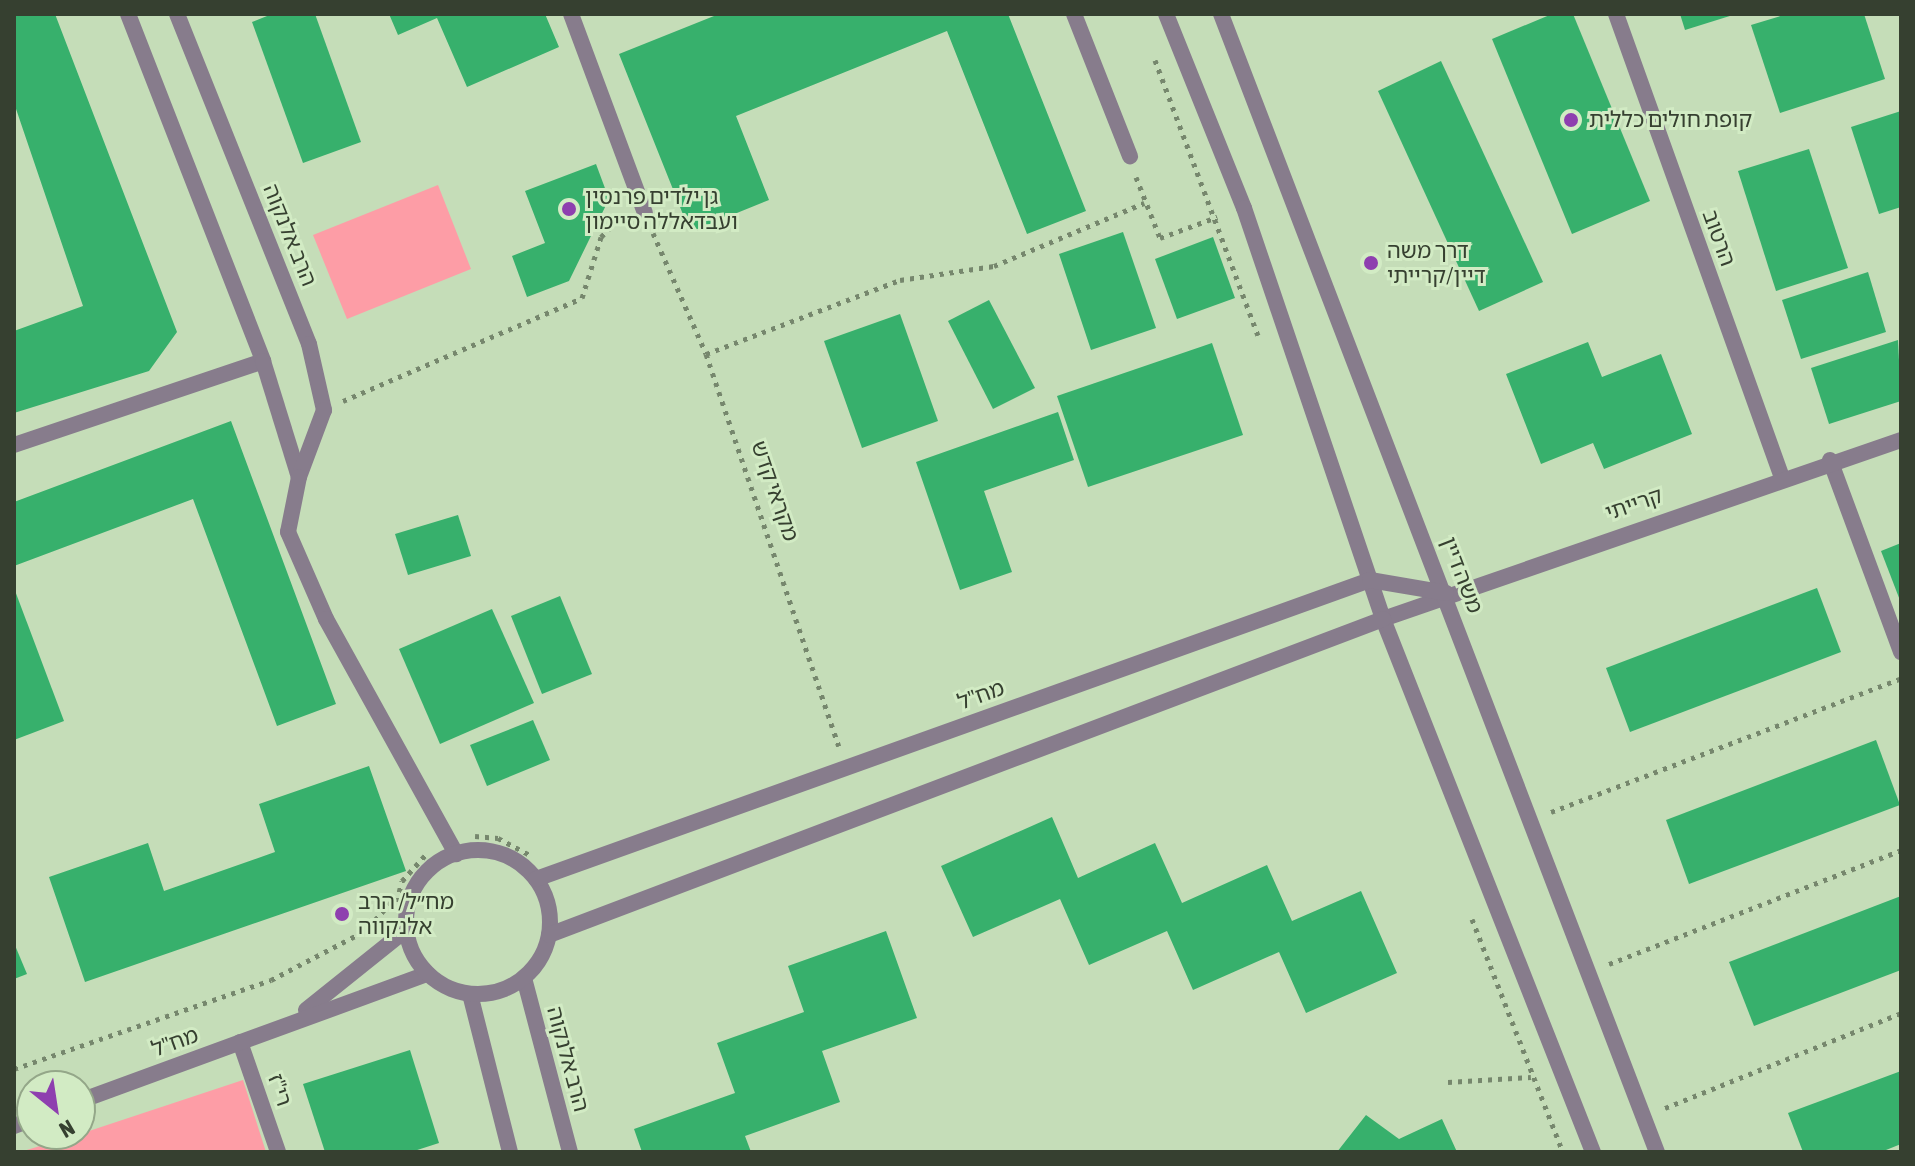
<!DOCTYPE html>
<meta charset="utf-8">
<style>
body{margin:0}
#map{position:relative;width:1915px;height:1166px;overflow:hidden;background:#c5ddb8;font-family:"Asap Condensed","Noto Sans Hebrew",sans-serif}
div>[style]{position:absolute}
.green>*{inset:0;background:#fd9da6}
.building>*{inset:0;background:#37b06c}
.path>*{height:5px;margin-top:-2.5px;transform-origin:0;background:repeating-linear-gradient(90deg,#76876d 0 4px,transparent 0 10px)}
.service>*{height:16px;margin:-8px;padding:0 8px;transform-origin:8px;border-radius:8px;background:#877c8c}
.pedestrian>*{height:16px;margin:-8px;padding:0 8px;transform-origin:8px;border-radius:8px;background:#877c8c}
.minor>*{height:16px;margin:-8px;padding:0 8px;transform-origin:8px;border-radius:8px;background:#877c8c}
.tertiary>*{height:16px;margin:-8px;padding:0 8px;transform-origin:8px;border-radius:8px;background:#877c8c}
.tertiary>.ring{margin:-8px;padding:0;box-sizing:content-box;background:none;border:16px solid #877c8c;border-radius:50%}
.dots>*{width:22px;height:22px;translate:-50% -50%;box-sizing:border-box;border:4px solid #d2ebc4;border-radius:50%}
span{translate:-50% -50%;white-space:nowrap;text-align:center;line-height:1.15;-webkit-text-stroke:6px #d2ebc4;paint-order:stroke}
.poi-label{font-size:22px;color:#364030}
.left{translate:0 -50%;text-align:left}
.street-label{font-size:22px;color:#364030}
.frame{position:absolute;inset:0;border:16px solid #364030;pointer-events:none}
.north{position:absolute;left:16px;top:1070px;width:80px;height:80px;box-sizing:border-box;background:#d2ebc4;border:2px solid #94a789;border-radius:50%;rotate:150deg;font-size:22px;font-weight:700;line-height:32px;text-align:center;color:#364030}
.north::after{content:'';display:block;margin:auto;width:28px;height:36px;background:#8e3faf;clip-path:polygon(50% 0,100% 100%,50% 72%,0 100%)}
</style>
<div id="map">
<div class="green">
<i style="clip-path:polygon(438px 185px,471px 269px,347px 319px,313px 235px)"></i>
<i style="clip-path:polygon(243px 1080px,266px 1152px,20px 1152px,80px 1134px)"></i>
</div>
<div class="building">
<i style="clip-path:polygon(14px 14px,55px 14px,177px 332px,149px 371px,14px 413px,14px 331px,83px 306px,14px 103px)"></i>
<i style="clip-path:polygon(272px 14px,315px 14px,361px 142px,303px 163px,252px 22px)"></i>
<i style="clip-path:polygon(389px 14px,545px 14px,559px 47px,467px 87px,437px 18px,398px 35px)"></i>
<i style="clip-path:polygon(719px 14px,1008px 14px,1086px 211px,1027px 234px,947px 31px,736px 116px,769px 200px,690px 232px,619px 54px)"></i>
<i style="clip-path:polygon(1552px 14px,1573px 14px,1650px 201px,1572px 234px,1492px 39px)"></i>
<i style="clip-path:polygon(1680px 14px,1733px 14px,1733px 15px,1685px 30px)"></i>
<i style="clip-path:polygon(1787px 14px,1864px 14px,1885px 79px,1780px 113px,1751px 25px)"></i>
<i style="clip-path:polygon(1441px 61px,1543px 282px,1479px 311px,1378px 91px)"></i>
<i style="clip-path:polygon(1901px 111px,1901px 207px,1879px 214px,1851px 127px)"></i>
<i style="clip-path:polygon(1809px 149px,1848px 268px,1776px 291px,1738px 171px)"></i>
<i style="clip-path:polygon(596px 164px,609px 199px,569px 281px,527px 297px,512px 256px,545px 243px,525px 191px)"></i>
<i style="clip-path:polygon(1123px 232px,1156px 328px,1091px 350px,1059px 254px)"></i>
<i style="clip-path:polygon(1213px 237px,1235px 298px,1177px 319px,1155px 259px)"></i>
<i style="clip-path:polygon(1868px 272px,1886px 332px,1801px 359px,1782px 300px)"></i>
<i style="clip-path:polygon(989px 300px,1035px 388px,993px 409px,948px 321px)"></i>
<i style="clip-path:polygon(900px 314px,938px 421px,862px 448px,824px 341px)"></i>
<i style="clip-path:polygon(1898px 340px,1901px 401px,1829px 424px,1811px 368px)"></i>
<i style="clip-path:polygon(1588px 342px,1602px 377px,1661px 354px,1692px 434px,1604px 469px,1593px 443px,1541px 464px,1506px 374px)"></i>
<i style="clip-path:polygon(1212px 343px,1243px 435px,1088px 487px,1057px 396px)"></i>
<i style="clip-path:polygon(1058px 412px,1074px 460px,984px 491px,1012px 572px,960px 590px,916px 462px)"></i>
<i style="clip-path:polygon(231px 421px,336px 704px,277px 726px,193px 499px,14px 566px,14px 502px)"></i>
<i style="clip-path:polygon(458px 515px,471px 556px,408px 575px,395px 534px)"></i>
<i style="clip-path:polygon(1901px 543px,1901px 603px,1881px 551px)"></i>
<i style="clip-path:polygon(14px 588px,64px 721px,14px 740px)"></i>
<i style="clip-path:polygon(1817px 588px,1841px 652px,1630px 732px,1606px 668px)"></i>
<i style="clip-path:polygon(560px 596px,592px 674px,542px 694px,511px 616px)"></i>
<i style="clip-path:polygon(492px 609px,534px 703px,440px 744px,399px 649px)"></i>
<i style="clip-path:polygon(533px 720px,550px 760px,487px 786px,470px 745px)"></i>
<i style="clip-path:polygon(1876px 740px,1900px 805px,1689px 884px,1666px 820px)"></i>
<i style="clip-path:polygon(369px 766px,406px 871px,85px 982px,49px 877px,148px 843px,164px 891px,275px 852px,259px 804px)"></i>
<i style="clip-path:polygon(1052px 817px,1078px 878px,1155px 843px,1182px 903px,1267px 865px,1292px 921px,1361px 891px,1397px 973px,1306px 1013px,1279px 952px,1193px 990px,1167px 931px,1089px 965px,1060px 899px,973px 937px,941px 866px)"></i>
<i style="clip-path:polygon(1901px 896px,1901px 970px,1754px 1026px,1729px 962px)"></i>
<i style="clip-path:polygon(886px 931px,917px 1018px,822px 1051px,840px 1102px,745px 1136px,751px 1152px,642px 1152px,634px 1129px,735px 1093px,717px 1043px,804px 1012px,788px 966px)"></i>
<i style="clip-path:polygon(14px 943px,27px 974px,14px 979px)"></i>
<i style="clip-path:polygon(410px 1050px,439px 1143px,411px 1152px,325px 1152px,303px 1084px)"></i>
<i style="clip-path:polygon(1901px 1071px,1901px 1144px,1881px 1152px,1803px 1152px,1788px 1113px)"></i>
<i style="clip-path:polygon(1366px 1115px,1399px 1139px,1442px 1119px,1457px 1152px,1337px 1152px)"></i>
</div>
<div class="path">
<i style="left:1155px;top:60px;width:294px;rotate:69.5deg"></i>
<i style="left:1136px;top:177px;width:66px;rotate:68.5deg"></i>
<i style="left:1160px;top:238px;width:61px;rotate:-20.2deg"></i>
<i style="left:653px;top:233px;width:132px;rotate:66.3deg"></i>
<i style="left:706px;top:354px;width:414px;rotate:71.3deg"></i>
<i style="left:706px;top:354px;width:208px;rotate:-20.9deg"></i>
<i style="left:900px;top:280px;width:95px;rotate:-8.5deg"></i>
<i style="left:994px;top:266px;width:163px;rotate:-22.8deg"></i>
<i style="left:343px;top:401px;width:260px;rotate:-23.3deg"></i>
<i style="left:582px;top:298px;width:64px;rotate:-72.7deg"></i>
<i style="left:601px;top:237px;width:29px;rotate:-46deg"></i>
<i style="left:1551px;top:812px;width:375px;rotate:-20.9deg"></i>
<i style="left:475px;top:836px;width:23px;rotate:5deg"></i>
<i style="left:498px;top:838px;width:38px;rotate:28deg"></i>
<i style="left:394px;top:911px;width:31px;rotate:-75deg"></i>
<i style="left:402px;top:881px;width:39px;rotate:-48deg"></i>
<i style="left:1472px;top:919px;width:250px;rotate:68.7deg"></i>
<i style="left:375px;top:920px;width:30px;rotate:-48deg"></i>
<i style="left:1609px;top:964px;width:313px;rotate:-21.3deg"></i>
<i style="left:14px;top:1069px;width:272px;rotate:-19.1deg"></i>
<i style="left:271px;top:980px;width:95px;rotate:-27.6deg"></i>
<i style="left:1448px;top:1082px;width:83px;rotate:-3.4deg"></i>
<i style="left:1665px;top:1108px;width:254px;rotate:-21.9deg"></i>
</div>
<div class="service">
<i style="left:1074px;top:14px;width:153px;rotate:68.5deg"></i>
<i style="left:14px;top:445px;width:263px;rotate:-18.6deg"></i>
</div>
<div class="pedestrian">
<i style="left:571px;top:14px;width:212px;rotate:69.6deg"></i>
</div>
<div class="minor">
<i style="left:1616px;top:14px;width:491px;rotate:70.3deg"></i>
<i style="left:1830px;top:460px;width:205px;rotate:69.7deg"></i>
<i style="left:1383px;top:619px;width:548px;rotate:-19.06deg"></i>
<i style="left:524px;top:978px;width:180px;rotate:75.2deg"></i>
<i style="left:470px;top:994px;width:163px;rotate:75.8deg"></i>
<i style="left:306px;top:1010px;width:128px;rotate:-38.7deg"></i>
<i style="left:240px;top:1042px;width:116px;rotate:70.9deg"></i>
<i style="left:80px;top:1101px;width:370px;rotate:-20.1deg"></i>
<i style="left:14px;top:1126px;width:19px;rotate:-21deg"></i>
</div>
<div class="tertiary">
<i style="left:128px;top:14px;width:372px;rotate:68.7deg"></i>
<i style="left:263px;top:361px;width:121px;rotate:72.8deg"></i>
<i style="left:177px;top:14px;width:355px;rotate:68.2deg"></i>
<i style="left:309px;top:344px;width:68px;rotate:77.2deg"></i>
<i style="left:324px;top:410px;width:72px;rotate:110.5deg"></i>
<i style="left:299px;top:477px;width:56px;rotate:101.3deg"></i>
<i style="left:288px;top:532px;width:95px;rotate:66.4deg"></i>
<i style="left:326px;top:619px;width:269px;rotate:61deg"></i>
<i style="left:1166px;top:14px;width:209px;rotate:68.1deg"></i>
<i style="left:1244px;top:208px;width:434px;rotate:71.3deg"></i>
<i style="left:1383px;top:619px;width:573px;rotate:68.5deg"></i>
<i style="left:1221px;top:14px;width:1219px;rotate:69.04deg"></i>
<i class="ring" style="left:406px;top:850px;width:128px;height:128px"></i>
<i style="left:536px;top:879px;width:886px;rotate:-19.72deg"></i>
<i style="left:1370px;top:580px;width:77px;rotate:9.7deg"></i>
<i style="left:549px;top:935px;width:892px;rotate:-20.75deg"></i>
</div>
<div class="dots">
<i style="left:1571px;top:120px;background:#8e3faf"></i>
<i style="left:569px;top:209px;background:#8e3faf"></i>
<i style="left:1371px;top:263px;background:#8e3faf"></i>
<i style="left:342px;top:914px;background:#8e3faf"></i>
</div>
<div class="poi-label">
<span class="left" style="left:1589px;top:120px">קופת חולים כללית</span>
<span class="left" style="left:585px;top:209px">גן ילדים פרנסין<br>ועבדאללה סיימון</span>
<span class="left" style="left:1387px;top:263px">דרך משה<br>דיין/קרייתי</span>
<span class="left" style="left:358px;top:914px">מח״ל/ הרב<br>אלנקווה</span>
</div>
<div class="street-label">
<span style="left:290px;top:235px;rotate:68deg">הרב אלנקוה</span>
<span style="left:1719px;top:238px;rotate:70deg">הרטוב</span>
<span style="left:775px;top:491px;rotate:71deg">מקראי קדש</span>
<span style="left:1634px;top:504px;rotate:-19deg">קרייתי</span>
<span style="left:1462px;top:575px;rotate:69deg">משה דיין</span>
<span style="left:981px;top:695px;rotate:-20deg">מח"ל</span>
<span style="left:175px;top:1042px;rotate:-20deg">מח"ל</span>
<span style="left:568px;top:1059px;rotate:75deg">הרב אלנקוה</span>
<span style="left:280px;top:1090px;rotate:71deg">רי"ז</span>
</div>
<div class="frame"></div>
<div class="north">N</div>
</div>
